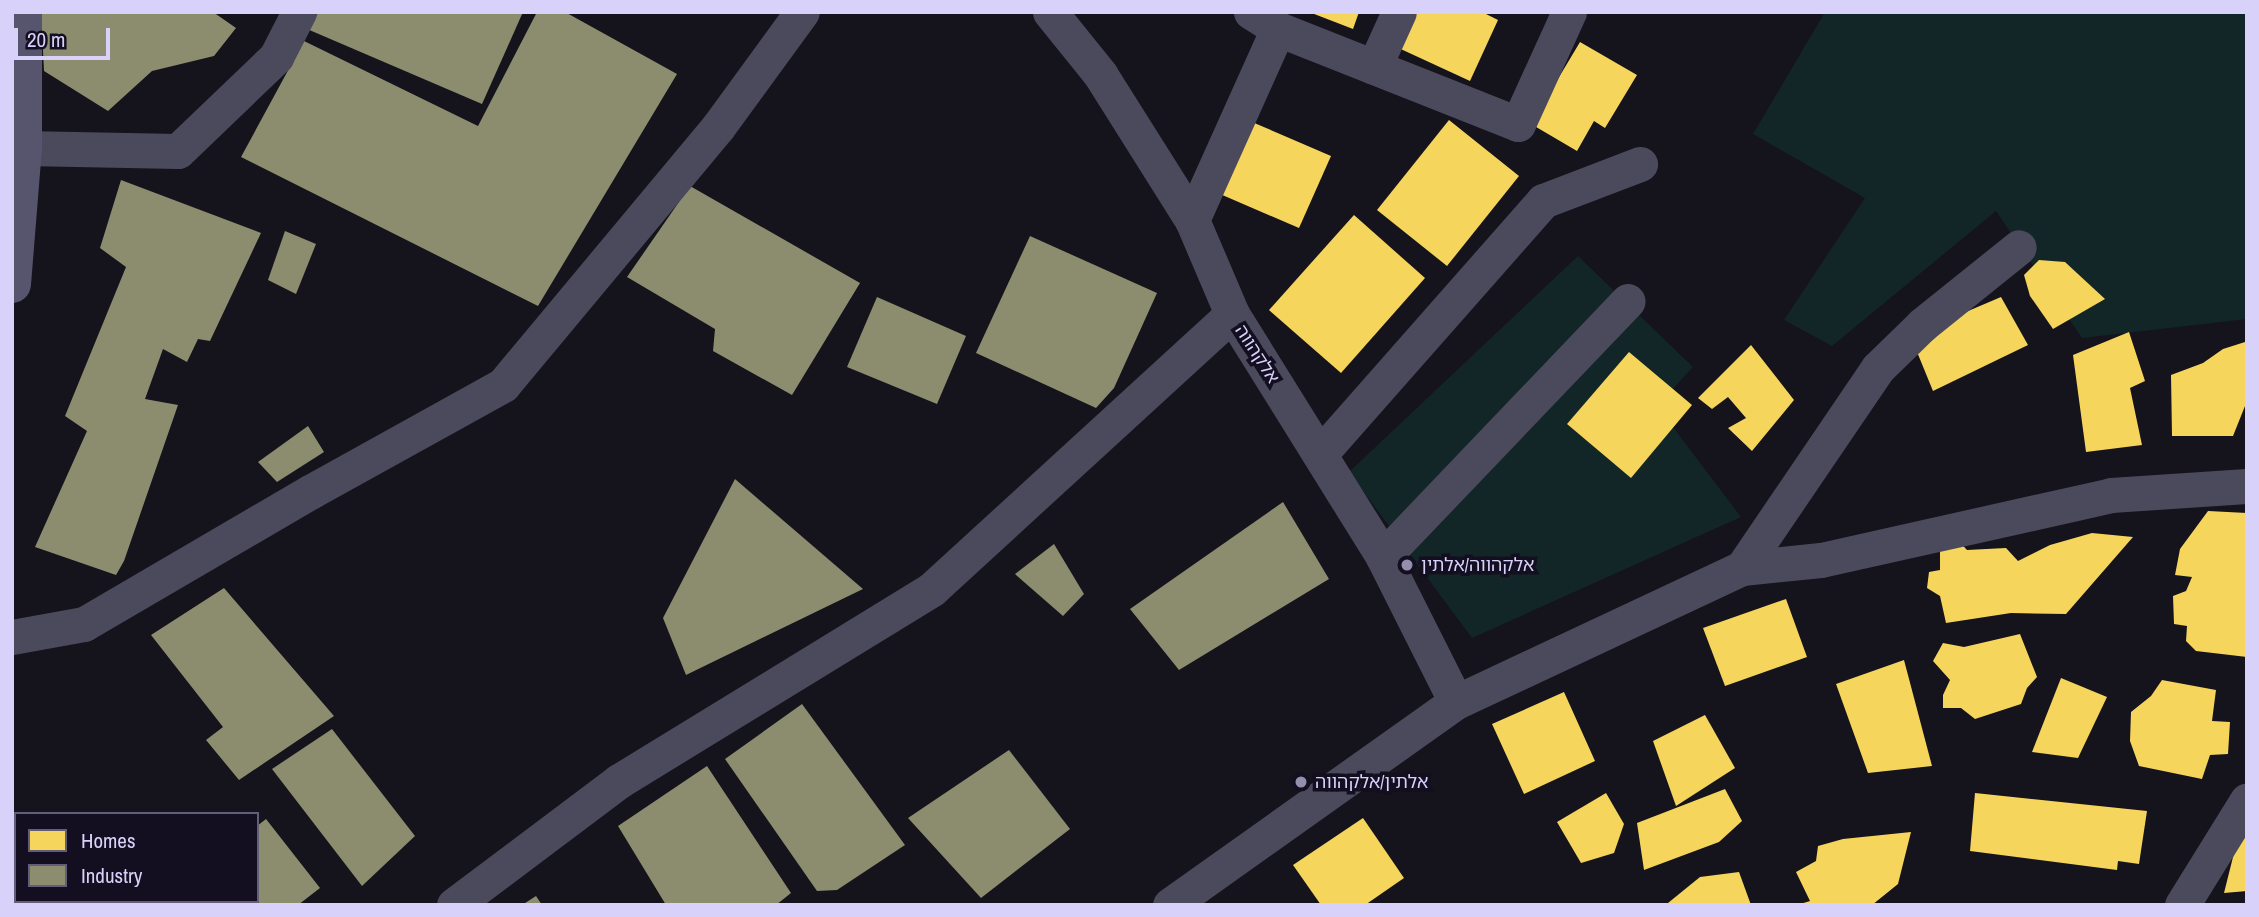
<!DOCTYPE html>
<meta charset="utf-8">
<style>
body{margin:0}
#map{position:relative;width:2259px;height:917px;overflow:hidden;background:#15131c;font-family:"Archivo Narrow","Noto Sans Hebrew",sans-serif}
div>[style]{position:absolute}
.green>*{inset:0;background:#122627}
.homes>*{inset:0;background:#f6d55c}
.industry>*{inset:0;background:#8c8c6e}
.street>*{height:35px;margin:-17.5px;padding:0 17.5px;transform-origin:17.5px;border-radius:17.5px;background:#4b495c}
.secondary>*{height:38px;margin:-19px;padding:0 19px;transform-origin:19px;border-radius:19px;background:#57556e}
.dots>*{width:19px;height:19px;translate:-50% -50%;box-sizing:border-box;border:4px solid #130f20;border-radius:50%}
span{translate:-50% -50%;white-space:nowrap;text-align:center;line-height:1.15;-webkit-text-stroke:7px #130f20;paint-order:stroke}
.street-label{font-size:18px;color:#d8d2fb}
.poi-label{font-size:18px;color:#d8d2fb}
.left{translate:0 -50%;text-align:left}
.frame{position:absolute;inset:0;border:14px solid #d8d2fb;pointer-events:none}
.legend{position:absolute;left:14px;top:812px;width:245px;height:91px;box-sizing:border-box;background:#130f20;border:2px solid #625d78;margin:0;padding:9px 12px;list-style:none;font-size:21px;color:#d8d2fb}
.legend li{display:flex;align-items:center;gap:14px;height:35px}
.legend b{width:35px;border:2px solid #625d78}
.scale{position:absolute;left:14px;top:28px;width:96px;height:32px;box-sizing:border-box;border:4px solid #d8d2fb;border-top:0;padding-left:9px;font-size:21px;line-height:24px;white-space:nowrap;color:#d8d2fb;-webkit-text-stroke:5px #130f20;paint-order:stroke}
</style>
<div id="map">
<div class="green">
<i style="clip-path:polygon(1825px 12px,2247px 12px,2247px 319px,2082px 338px,1996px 211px,1832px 346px,1784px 320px,1865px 198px,1753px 134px)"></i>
<i style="clip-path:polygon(1578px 256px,1693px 367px,1657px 406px,1741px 517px,1472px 638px,1349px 472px)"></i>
</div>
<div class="homes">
<i style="clip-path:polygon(1309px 12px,1359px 12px,1353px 29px)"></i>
<i style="clip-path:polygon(1407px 12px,1482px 12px,1498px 20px,1470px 81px,1392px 45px)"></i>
<i style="clip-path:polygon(1580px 42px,1637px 75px,1605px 128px,1594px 121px,1577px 151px,1531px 124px)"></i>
<i style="clip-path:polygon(1449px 120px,1519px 176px,1447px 266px,1377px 210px)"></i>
<i style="clip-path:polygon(1252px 122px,1331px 156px,1299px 228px,1220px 194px)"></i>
<i style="clip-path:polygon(1354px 215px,1425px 278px,1341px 373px,1269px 310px)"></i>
<i style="clip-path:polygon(2039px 260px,2065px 262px,2105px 299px,2053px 329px,2030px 296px,2024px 275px)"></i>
<i style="clip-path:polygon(2001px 297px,2028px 345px,1933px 391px,1915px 347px,1947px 320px)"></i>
<i style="clip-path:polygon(2129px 332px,2145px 381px,2130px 388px,2142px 445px,2086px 452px,2073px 355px)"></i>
<i style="clip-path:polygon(2245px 342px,2247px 401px,2233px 436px,2172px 436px,2171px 375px,2203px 363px,2223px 349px)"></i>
<i style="clip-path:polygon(1751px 345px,1794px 400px,1752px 451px,1728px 428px,1746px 418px,1728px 397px,1712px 409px,1698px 398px)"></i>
<i style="clip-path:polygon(1629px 352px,1692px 405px,1631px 478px,1567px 424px)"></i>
<i style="clip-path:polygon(2208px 511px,2247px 513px,2247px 657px,2196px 651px,2186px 641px,2187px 626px,2174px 624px,2173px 596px,2186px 591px,2192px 577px,2175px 575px,2180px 549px)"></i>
<i style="clip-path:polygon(1950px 532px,1967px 550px,2006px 548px,2018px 561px,2050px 545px,2092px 533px,2133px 537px,2066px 614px,2011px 613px,1946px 623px,1940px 596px,1927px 588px,1929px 572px,1940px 570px,1940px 534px)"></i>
<i style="clip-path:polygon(1786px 599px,1807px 657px,1725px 686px,1703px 628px)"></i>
<i style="clip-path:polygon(2020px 634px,2037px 677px,2027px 688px,2021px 704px,1975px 719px,1961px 708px,1943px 708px,1943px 695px,1950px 680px,1933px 661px,1943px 643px,1964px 647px)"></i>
<i style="clip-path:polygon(1904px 660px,1932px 766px,1868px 773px,1836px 684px)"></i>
<i style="clip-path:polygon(2061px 678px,2107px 697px,2078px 758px,2032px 752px)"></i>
<i style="clip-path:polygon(2162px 680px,2216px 690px,2212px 721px,2230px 722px,2228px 754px,2210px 755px,2202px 779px,2139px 766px,2130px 741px,2131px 712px,2151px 696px)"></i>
<i style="clip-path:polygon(1564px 692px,1595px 761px,1524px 794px,1492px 724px)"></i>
<i style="clip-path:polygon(1705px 715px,1735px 768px,1676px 806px,1653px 741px)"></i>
<i style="clip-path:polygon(1725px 789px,1742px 821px,1719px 842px,1644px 870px,1637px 823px)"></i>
<i style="clip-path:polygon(1606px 793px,1624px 824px,1614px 853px,1581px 863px,1557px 822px)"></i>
<i style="clip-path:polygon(1975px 793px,2147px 811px,2139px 864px,2118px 861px,2117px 870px,1970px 851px)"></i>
<i style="clip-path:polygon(1363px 818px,1404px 878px,1365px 905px,1321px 905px,1293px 865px)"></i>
<i style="clip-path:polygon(2241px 825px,2247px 825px,2247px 891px,2224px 893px)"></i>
<i style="clip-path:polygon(1911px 832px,1898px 884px,1872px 905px,1797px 905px,1810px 901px,1796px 872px,1816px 861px,1818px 846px,1843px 839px)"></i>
<i style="clip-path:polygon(1739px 872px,1751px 905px,1668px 903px,1700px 877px)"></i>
</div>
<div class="industry">
<i style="clip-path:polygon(41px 12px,213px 12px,236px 28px,214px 56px,152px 71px,108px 111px,44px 71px)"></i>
<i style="clip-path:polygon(319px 12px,523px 12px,482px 104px,307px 29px)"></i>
<i style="clip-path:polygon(537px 12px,565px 12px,677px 74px,538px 306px,241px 157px,304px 41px,478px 126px)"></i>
<i style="clip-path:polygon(121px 180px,261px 233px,210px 341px,198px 339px,187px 362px,163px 349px,145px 399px,178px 405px,124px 561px,116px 575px,35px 547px,87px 431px,65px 416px,126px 267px,100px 248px)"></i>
<i style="clip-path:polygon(690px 186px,860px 283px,792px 395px,713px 351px,715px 329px,627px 277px)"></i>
<i style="clip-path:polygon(285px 231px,316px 244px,296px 294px,268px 280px)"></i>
<i style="clip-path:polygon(1030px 236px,1157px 293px,1114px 388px,1096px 408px,976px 353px)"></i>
<i style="clip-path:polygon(877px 297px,966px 336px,937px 404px,847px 367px)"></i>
<i style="clip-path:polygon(308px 426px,324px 452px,277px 482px,258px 462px)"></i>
<i style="clip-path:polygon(735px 479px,863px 589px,686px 675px,663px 618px)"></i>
<i style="clip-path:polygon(1283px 502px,1329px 579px,1179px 670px,1130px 609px)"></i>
<i style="clip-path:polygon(1054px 544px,1084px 594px,1063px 616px,1015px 574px)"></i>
<i style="clip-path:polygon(224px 588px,334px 716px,239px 780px,206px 740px,223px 727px,151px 635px)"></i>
<i style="clip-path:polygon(802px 704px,905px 845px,837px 890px,817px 891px,725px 759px)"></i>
<i style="clip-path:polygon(332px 729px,415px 836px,362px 886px,272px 769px)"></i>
<i style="clip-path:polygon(1009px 750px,1070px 829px,981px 898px,908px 818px)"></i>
<i style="clip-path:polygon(707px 766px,791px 893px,776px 905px,666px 905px,618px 826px)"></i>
<i style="clip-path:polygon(266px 819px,320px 888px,298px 905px,182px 905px,180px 901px,257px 901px,257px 826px)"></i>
<i style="clip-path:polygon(536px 896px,542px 905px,522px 905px)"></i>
</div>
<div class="street">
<i style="left:1050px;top:12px;width:80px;rotate:51.1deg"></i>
<i style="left:1100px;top:74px;width:173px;rotate:57.8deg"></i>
<i style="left:1192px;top:220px;width:102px;rotate:66.9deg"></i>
<i style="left:1232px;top:314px;width:286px;rotate:58.1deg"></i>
<i style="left:1383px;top:557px;width:162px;rotate:63.3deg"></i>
<i style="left:1251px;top:12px;width:32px;rotate:32deg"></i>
<i style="left:1278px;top:29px;width:258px;rotate:21.6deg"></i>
<i style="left:1518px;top:124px;width:123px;rotate:-65.5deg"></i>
<i style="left:1374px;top:67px;width:60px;rotate:-65.6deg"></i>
<i style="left:23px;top:148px;width:155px;rotate:1.1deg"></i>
<i style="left:178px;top:151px;width:136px;rotate:-43.8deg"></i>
<i style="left:276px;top:57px;width:51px;rotate:-62.9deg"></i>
<i style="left:1192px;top:220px;width:209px;rotate:-65.8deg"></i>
<i style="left:1321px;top:453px;width:336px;rotate:-48.6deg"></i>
<i style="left:1543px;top:201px;width:104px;rotate:-20.9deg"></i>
<i style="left:1383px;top:557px;width:354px;rotate:-46.3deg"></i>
<i style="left:1742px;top:568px;width:242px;rotate:-55.8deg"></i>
<i style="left:1878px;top:368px;width:62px;rotate:-44.3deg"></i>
<i style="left:1922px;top:325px;width:124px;rotate:-38.8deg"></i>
<i style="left:12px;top:637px;width:73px;rotate:-10.2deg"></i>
<i style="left:84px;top:624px;width:262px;rotate:-30.3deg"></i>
<i style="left:310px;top:492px;width:221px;rotate:-29deg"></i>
<i style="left:503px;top:385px;width:336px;rotate:-50.2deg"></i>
<i style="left:718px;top:127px;width:142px;rotate:-53.9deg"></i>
<i style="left:454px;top:905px;width:206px;rotate:-36.9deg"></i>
<i style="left:619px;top:781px;width:367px;rotate:-31.5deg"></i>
<i style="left:932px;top:589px;width:407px;rotate:-42.5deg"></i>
<i style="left:1170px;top:905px;width:351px;rotate:-35.4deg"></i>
<i style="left:1456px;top:702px;width:316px;rotate:-25.1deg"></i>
<i style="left:1742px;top:568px;width:79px;rotate:-5.8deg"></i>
<i style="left:1821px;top:560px;width:297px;rotate:-12.6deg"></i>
<i style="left:2111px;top:495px;width:136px;rotate:-3.8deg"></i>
<i style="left:2182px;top:905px;width:123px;rotate:-58.2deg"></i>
</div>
<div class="secondary">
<i style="left:12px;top:284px;width:136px;rotate:-85.4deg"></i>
<i style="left:23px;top:148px;width:136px;rotate:-90deg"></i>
</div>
<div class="dots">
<i style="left:1407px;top:565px;background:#948fad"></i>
<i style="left:1301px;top:782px;background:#948fad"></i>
</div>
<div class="street-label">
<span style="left:1257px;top:354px;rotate:57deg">אלקהווה</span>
</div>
<div class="poi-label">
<span class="left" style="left:1421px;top:565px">אלקהווה/אלתין</span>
<span class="left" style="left:1315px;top:782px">אלתין/אלקהווה</span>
</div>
<div class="frame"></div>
<ul class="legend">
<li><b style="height:19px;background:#f6d55c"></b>Homes</li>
<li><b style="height:19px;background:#8c8c6e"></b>Industry</li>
</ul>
<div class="scale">20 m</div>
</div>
